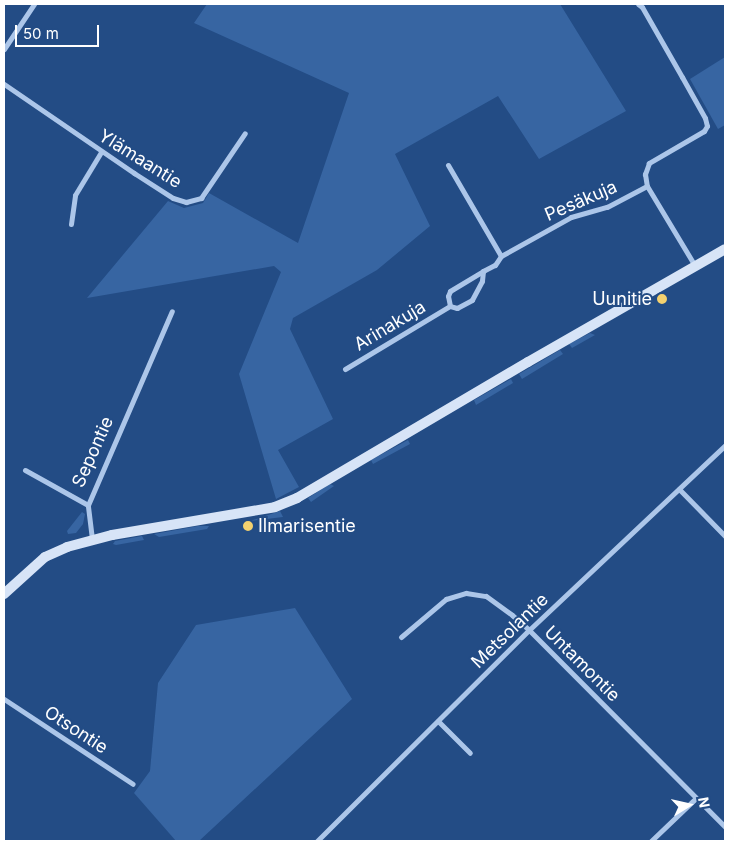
<!DOCTYPE html>
<meta charset="utf-8">
<style>
body{margin:0}
#map{position:relative;width:729px;height:845px;overflow:hidden;background:#234c85;font-family:Inter,sans-serif}
div>[style]{position:absolute}
.green>*{inset:0;background:#3765a2}
.street>*{height:5px;margin:-2.5px;padding:0 2.5px;transform-origin:2.5px;border-radius:2.5px;background:#acc6e9}
.secondary>*{height:10px;margin:-5px;padding:0 5px;transform-origin:5px;border-radius:5px;background:#d7e4f7}
.dots>*{width:14px;height:14px;translate:-50% -50%;box-sizing:border-box;border:2px solid #234c85;border-radius:50%}
span{translate:-50% -50%;white-space:nowrap;text-align:center;line-height:1.15;-webkit-text-stroke:4px #234c85;paint-order:stroke}
.street-label{font-size:18px;color:#fff}
.poi-label{font-size:18px;color:#fff}
.right{translate:-100% -50%;text-align:right}
.left{translate:0 -50%;text-align:left}
.frame{position:absolute;inset:0;border:5px solid #fff;pointer-events:none}
.north{position:absolute;left:664px;top:780px;width:50px;height:50px;-webkit-text-stroke:4px #234c85;paint-order:stroke;rotate:80deg;font-size:14px;font-weight:700;line-height:20px;text-align:center;color:#fff}
.north::after{content:'';display:block;margin:auto;width:18px;height:22px;background:#fff;clip-path:polygon(50% 0,100% 100%,50% 72%,0 100%)}
.scale{position:absolute;left:15px;top:25px;width:84px;height:22px;box-sizing:border-box;border:2px solid #fff;border-top:0;padding-left:6px;font-size:15px;line-height:18px;white-space:nowrap;color:#fff;-webkit-text-stroke:4px #234c85;paint-order:stroke}
</style>
<div id="map">
<div class="green">
<i style="clip-path:polygon(207px 4px,560px 4px,626px 111px,539px 159px,498px 96px,395px 154px,430px 226px,377px 270px,293px 318px,290px 329px,333px 419px,278px 450px,299px 487px,276px 499px,239px 374px,281px 272px,274px 266px,87px 298px,168px 201px,184px 208px,203px 203px,209px 193px,298px 243px,349px 93px,194px 23px)"></i>
<i style="clip-path:polygon(725px 57px,725px 125px,718px 129px,690px 79px)"></i>
<i style="clip-path:polygon(590px 333px,595px 335px,572px 348px,569px 344px)"></i>
<i style="clip-path:polygon(560px 350px,563px 354px,522px 379px,519px 374px)"></i>
<i style="clip-path:polygon(511px 379px,513px 383px,476px 405px,474px 400px)"></i>
<i style="clip-path:polygon(408px 440px,410px 444px,373px 464px,371px 460px)"></i>
<i style="clip-path:polygon(330px 484px,334px 486px,311px 502px,308px 498px)"></i>
<i style="clip-path:polygon(280px 511px,283px 517px,250px 521px)"></i>
<i style="clip-path:polygon(82px 512px,85px 514px,83px 524px,76px 533px,68px 534px,67px 531px)"></i>
<i style="clip-path:polygon(198px 526px,209px 526px,207px 529px,159px 537px,154px 534px)"></i>
<i style="clip-path:polygon(142px 536px,144px 540px,116px 545px,113px 544px,115px 541px)"></i>
<i style="clip-path:polygon(295px 608px,352px 699px,199px 841px,176px 841px,134px 793px,150px 771px,158px 683px,196px 625px)"></i>
</div>
<div class="street">
<i style="left:638px;top:4px;width:5px;rotate:37deg"></i>
<i style="left:642px;top:7px;width:81px;rotate:60.3deg"></i>
<i style="left:682px;top:77px;width:47px;rotate:60.7deg"></i>
<i style="left:705px;top:118px;width:8px;rotate:76deg"></i>
<i style="left:707px;top:126px;width:6px;rotate:121deg"></i>
<i style="left:704px;top:131px;width:64px;rotate:149.8deg"></i>
<i style="left:649px;top:163px;width:12px;rotate:110deg"></i>
<i style="left:645px;top:174px;width:12px;rotate:81deg"></i>
<i style="left:647px;top:186px;width:93px;rotate:59deg"></i>
<i style="left:4px;top:49px;width:54px;rotate:-56.3deg"></i>
<i style="left:4px;top:84px;width:158px;rotate:34.4deg"></i>
<i style="left:134px;top:173px;width:46px;rotate:32.7deg"></i>
<i style="left:173px;top:198px;width:14px;rotate:17deg"></i>
<i style="left:186px;top:202px;width:16px;rotate:-15deg"></i>
<i style="left:201px;top:198px;width:78px;rotate:-55.9deg"></i>
<i style="left:448px;top:165px;width:105px;rotate:59.8deg"></i>
<i style="left:71px;top:224px;width:29px;rotate:-82deg"></i>
<i style="left:75px;top:195px;width:50px;rotate:-58.8deg"></i>
<i style="left:483px;top:271px;width:10px;rotate:96deg"></i>
<i style="left:482px;top:281px;width:21px;rotate:118deg"></i>
<i style="left:472px;top:300px;width:17px;rotate:152deg"></i>
<i style="left:457px;top:308px;width:7px;rotate:-164deg"></i>
<i style="left:450px;top:306px;width:10px;rotate:-101deg"></i>
<i style="left:448px;top:296px;width:5px;rotate:-68deg"></i>
<i style="left:450px;top:291px;width:39px;rotate:-31deg"></i>
<i style="left:483px;top:271px;width:13px;rotate:-27deg"></i>
<i style="left:495px;top:265px;width:11px;rotate:-56deg"></i>
<i style="left:501px;top:256px;width:80px;rotate:-29.1deg"></i>
<i style="left:571px;top:217px;width:37px;rotate:-16deg"></i>
<i style="left:607px;top:207px;width:45px;rotate:-27.7deg"></i>
<i style="left:345px;top:369px;width:122px;rotate:-31deg"></i>
<i style="left:25px;top:470px;width:72px;rotate:29.1deg"></i>
<i style="left:679px;top:489px;width:66px;rotate:45.6deg"></i>
<i style="left:92px;top:539px;width:34px;rotate:-97deg"></i>
<i style="left:88px;top:505px;width:211px;rotate:-66.6deg"></i>
<i style="left:401px;top:637px;width:59px;rotate:-40.2deg"></i>
<i style="left:446px;top:599px;width:21px;rotate:-17deg"></i>
<i style="left:466px;top:593px;width:20px;rotate:9deg"></i>
<i style="left:486px;top:596px;width:32px;rotate:36deg"></i>
<i style="left:512px;top:615px;width:23px;rotate:41deg"></i>
<i style="left:529px;top:630px;width:278px;rotate:45.1deg"></i>
<i style="left:4px;top:699px;width:154px;rotate:33.4deg"></i>
<i style="left:438px;top:721px;width:45px;rotate:45deg"></i>
<i style="left:317px;top:841px;width:299px;rotate:-44.9deg"></i>
<i style="left:529px;top:630px;width:270px;rotate:-43.3deg"></i>
<i style="left:651px;top:841px;width:62px;rotate:-43.7deg"></i>
</div>
<div class="secondary">
<i style="left:4px;top:594px;width:55px;rotate:-42.1deg"></i>
<i style="left:45px;top:557px;width:24px;rotate:-24deg"></i>
<i style="left:67px;top:547px;width:47px;rotate:-14.9deg"></i>
<i style="left:112px;top:535px;width:165px;rotate:-9.7deg"></i>
<i style="left:275px;top:507px;width:24px;rotate:-22deg"></i>
<i style="left:297px;top:498px;width:268px;rotate:-30.5deg"></i>
<i style="left:528px;top:362px;width:227px;rotate:-29.8deg"></i>
</div>
<div class="dots">
<i style="left:662px;top:299px;background:#f4d16f"></i>
<i style="left:248px;top:526px;background:#f4d16f"></i>
</div>
<div class="street-label">
<span style="left:140px;top:159px;rotate:32deg">Ylämaantie</span>
<span style="left:581px;top:201px;rotate:-23deg">Pesäkuja</span>
<span style="left:390px;top:326px;rotate:-31deg">Arinakuja</span>
<span style="left:93px;top:452px;rotate:-66deg">Sepontie</span>
<span style="left:510px;top:631px;rotate:-44deg">Metsolantie</span>
<span style="left:582px;top:664px;rotate:45deg">Untamontie</span>
<span style="left:76px;top:730px;rotate:33deg">Otsontie</span>
</div>
<div class="poi-label">
<span class="right" style="left:652px;top:299px">Uunitie</span>
<span class="left" style="left:258px;top:526px">Ilmarisentie</span>
</div>
<div class="frame"></div>
<div class="north">N</div>
<div class="scale">50 m</div>
</div>
